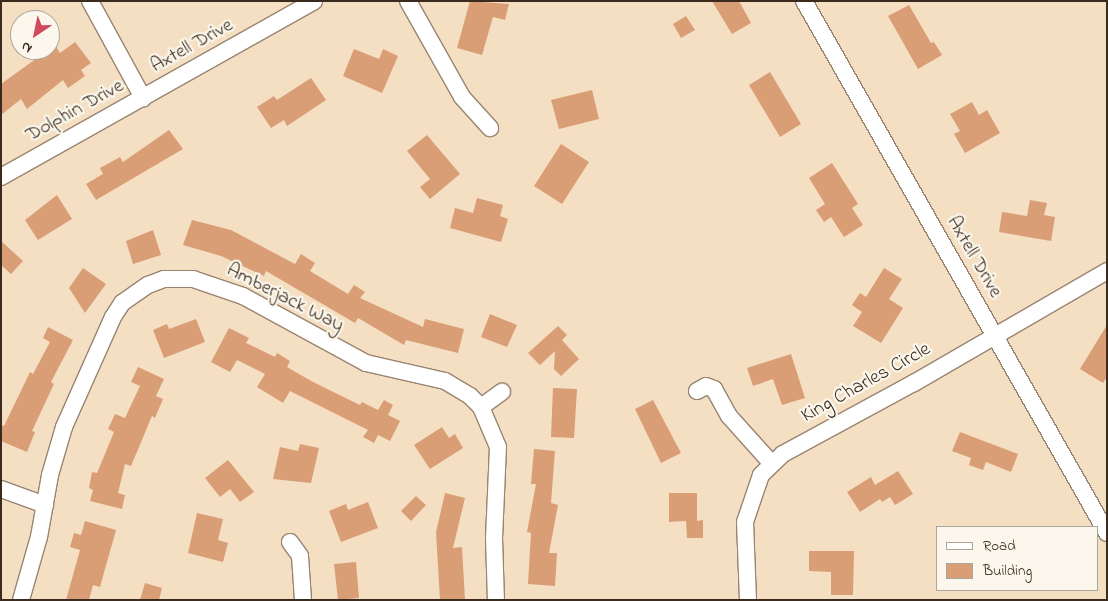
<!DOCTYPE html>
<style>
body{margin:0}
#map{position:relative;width:1108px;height:601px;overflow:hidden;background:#f4dfc3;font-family:"Indie Flower",sans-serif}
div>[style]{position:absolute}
.building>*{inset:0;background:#da9e77}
.roads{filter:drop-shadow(1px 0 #988470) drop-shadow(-1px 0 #988470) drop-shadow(0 1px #988470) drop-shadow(0 -1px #988470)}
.minor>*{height:16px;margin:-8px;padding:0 8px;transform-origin:8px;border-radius:8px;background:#fff}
span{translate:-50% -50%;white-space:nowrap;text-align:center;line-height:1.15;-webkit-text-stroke:4.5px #fbf7ec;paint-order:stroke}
.street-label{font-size:20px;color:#3b2a1e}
.frame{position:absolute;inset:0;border:2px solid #3b2a1e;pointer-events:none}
.legend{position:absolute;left:936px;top:526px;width:162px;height:65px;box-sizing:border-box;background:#fbf7ec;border:1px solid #aea59a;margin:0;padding:6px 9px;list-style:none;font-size:15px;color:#3b2a1e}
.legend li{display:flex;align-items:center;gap:10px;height:25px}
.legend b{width:25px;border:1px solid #aea59a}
.north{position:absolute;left:10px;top:10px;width:50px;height:50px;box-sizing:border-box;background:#fbf7ec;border:1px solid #aea59a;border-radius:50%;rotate:214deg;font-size:14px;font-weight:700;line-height:20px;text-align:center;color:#3b2a1e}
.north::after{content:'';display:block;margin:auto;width:18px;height:22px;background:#d1495b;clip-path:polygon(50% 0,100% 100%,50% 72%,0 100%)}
</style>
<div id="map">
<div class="building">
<i style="clip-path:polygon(470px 1px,509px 4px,505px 20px,493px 17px,482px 55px,457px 48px)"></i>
<i style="clip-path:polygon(712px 1px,739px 1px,751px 23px,732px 34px)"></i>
<i style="clip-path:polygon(909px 5px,931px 43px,934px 42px,942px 55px,918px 69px,888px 16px)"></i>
<i style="clip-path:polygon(686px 16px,695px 30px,681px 38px,673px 24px)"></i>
<i style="clip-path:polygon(75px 42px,91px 63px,81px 70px,85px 76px,68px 88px,63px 80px,27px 109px,21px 99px,1px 115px,1px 84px,55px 45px,60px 53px)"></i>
<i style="clip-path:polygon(354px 49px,379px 59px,383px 49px,398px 56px,382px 93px,343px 76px)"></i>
<i style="clip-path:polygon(770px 72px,801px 124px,780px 137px,749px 85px)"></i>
<i style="clip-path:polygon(311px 78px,326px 100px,287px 126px,284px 120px,271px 128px,257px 107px,274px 96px,277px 100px)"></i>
<i style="clip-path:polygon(592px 90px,599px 119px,559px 129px,551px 100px)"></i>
<i style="clip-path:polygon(972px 102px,979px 115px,987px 110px,1000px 133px,965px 153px,954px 134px,960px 131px,950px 114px)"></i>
<i style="clip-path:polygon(169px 130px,183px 149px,96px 200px,86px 184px,103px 174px,100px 168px,120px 157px,123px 162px)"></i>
<i style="clip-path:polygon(427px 135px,460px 174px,430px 199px,420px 187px,430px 179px,407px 151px)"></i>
<i style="clip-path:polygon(561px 144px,589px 162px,562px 204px,534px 186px)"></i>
<i style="clip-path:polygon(832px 163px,858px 204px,852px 208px,863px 225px,844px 237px,831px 217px,824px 222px,816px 210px,825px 204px,809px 178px)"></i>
<i style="clip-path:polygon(57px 195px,72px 219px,38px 240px,25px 220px)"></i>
<i style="clip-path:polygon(477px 198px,503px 205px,500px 216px,508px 219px,501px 242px,450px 228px,455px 208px,473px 213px)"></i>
<i style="clip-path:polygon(1030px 200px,1047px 203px,1044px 215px,1055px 217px,1051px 241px,999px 232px,1002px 212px,1027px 216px)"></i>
<i style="clip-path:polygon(192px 220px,231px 230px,295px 264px,301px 254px,315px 263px,310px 271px,348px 294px,354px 285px,365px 292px,360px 298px,423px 327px,425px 319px,464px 329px,458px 353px,406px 340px,404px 345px,358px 318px,355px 323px,266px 271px,264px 276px,221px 256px,183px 245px)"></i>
<i style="clip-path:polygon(153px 230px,161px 255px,133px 264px,126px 241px)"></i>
<i style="clip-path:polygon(1px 241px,23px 261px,11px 274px,1px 265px)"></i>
<i style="clip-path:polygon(83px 268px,106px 284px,85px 313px,69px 288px)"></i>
<i style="clip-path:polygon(884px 268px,902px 279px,889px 299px,903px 308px,881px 343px,853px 326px,862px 312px,852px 305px,860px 293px,866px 297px)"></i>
<i style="clip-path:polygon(490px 314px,517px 325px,507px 347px,481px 337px)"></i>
<i style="clip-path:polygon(196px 319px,205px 342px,164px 358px,153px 330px,167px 324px,169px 329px)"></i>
<i style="clip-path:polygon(1107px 325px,1107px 377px,1103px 383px,1080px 369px)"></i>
<i style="clip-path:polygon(558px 326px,567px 335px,562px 340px,579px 359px,561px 376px,554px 369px,555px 351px,540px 365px,528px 353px)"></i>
<i style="clip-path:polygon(48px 327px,73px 340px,51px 382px,54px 384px,32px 431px,35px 432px,27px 452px,1px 441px,1px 425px,4px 426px,30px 372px,33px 374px,50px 342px,43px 338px)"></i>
<i style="clip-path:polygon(229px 328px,249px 338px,246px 343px,275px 357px,277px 353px,290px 361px,287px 367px,313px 382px,360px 405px,362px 402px,378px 410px,384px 400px,393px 405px,388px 415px,400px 421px,390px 441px,378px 435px,374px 443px,363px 437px,368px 430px,290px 391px,283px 403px,257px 387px,265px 374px,237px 360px,230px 372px,211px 362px)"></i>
<i style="clip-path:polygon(791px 354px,805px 398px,782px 405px,773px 379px,753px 386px,747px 368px)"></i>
<i style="clip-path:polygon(138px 367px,164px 379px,156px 396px,163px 399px,155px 418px,152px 416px,131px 466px,125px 464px,118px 493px,125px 495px,122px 509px,90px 501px,93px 490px,89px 488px,92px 472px,97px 473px,114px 432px,108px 429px,115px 414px,125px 418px,140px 386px,131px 382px)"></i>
<i style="clip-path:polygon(553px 388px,577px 389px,574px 438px,551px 437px)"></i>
<i style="clip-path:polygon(653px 400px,681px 453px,661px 463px,635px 409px)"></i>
<i style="clip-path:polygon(442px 427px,449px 438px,455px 434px,463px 448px,430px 469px,414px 445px)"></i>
<i style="clip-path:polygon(960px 432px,1018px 454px,1011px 472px,986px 462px,983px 470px,969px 465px,971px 458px,952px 451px)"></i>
<i style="clip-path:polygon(300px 444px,319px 448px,311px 483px,273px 479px,280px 447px,298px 451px)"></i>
<i style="clip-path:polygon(534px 449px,555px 451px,551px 503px,558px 505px,549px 553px,557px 553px,555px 586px,528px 584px,531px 533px,527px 532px,536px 484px,531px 484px)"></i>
<i style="clip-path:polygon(228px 460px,254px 492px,240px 502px,230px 489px,220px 497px,205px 478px)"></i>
<i style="clip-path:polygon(898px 471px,913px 494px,895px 505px,890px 497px,882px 502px,880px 499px,860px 512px,847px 492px,871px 477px,875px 485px)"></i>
<i style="clip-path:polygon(445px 493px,465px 498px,453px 548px,462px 547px,465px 600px,440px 600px,436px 532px)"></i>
<i style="clip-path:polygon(669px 493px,697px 493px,697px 521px,703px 520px,703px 538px,687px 538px,686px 521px,669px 522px)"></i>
<i style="clip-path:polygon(416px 496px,426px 505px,411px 521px,401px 511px)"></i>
<i style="clip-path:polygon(368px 502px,378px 528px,341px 542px,329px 511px,346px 504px,348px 510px)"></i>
<i style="clip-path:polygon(197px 513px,223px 519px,218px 540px,228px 543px,223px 562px,188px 553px)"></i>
<i style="clip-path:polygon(85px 521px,116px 530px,100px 587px,93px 585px,89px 600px,66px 600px,80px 550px,70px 547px,74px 533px,81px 535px)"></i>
<i style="clip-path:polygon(809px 551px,854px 551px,853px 595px,831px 595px,831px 572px,809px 571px)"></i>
<i style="clip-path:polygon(356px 562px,359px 598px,338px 600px,334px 564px)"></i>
<i style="clip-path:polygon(145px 583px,162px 588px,159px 600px,140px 600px)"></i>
</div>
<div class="roads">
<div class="minor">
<i style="left:90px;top:1px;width:111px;rotate:61.3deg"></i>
<i style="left:408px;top:1px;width:110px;rotate:60.6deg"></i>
<i style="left:462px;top:97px;width:42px;rotate:47.9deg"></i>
<i style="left:804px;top:1px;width:612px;rotate:60.34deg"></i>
<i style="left:1px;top:177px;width:359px;rotate:-29.3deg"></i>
<i style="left:697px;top:391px;width:10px;rotate:-29deg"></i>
<i style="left:706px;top:386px;width:9px;rotate:21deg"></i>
<i style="left:714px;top:389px;width:31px;rotate:61deg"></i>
<i style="left:729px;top:416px;width:64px;rotate:48.1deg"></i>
<i style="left:481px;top:407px;width:26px;rotate:-36deg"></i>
<i style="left:1px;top:489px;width:47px;rotate:20deg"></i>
<i style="left:290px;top:542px;width:17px;rotate:54deg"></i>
<i style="left:300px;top:556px;width:44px;rotate:86.1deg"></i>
<i style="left:21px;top:600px;width:66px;rotate:-74.1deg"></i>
<i style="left:39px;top:537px;width:63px;rotate:-79.9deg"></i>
<i style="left:50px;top:475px;width:50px;rotate:-73.7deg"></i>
<i style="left:64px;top:427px;width:120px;rotate:-66deg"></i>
<i style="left:113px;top:317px;width:17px;rotate:-57deg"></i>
<i style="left:122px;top:303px;width:32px;rotate:-35deg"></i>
<i style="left:148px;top:285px;width:17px;rotate:-21deg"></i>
<i style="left:164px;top:279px;width:29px"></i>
<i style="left:193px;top:279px;width:53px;rotate:18.8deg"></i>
<i style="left:243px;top:296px;width:140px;rotate:28.6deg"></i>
<i style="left:366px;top:363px;width:81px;rotate:12.8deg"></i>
<i style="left:445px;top:381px;width:29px;rotate:31deg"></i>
<i style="left:470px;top:396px;width:16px;rotate:45deg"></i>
<i style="left:481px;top:407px;width:43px;rotate:67deg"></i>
<i style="left:498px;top:447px;width:91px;rotate:92.5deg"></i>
<i style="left:494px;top:538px;width:62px;rotate:88.2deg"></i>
<i style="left:748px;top:600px;width:78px;rotate:-92.2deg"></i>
<i style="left:745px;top:522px;width:50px;rotate:-71.2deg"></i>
<i style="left:761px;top:475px;width:30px;rotate:-44deg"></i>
<i style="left:783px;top:454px;width:149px;rotate:-28.5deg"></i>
<i style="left:914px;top:383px;width:223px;rotate:-30.1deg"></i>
</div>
</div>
<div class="street-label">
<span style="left:192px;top:46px;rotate:-29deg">Axtell Drive</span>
<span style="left:75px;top:111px;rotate:-29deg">Dolphin Drive</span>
<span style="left:974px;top:257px;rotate:60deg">Axtell Drive</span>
<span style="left:285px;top:298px;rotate:27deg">Amberjack Way</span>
<span style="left:866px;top:383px;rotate:-29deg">King Charles Circle</span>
</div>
<div class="frame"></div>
<ul class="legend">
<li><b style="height:6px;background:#fff"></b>Road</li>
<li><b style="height:14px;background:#da9e77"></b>Building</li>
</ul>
<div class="north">N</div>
</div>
